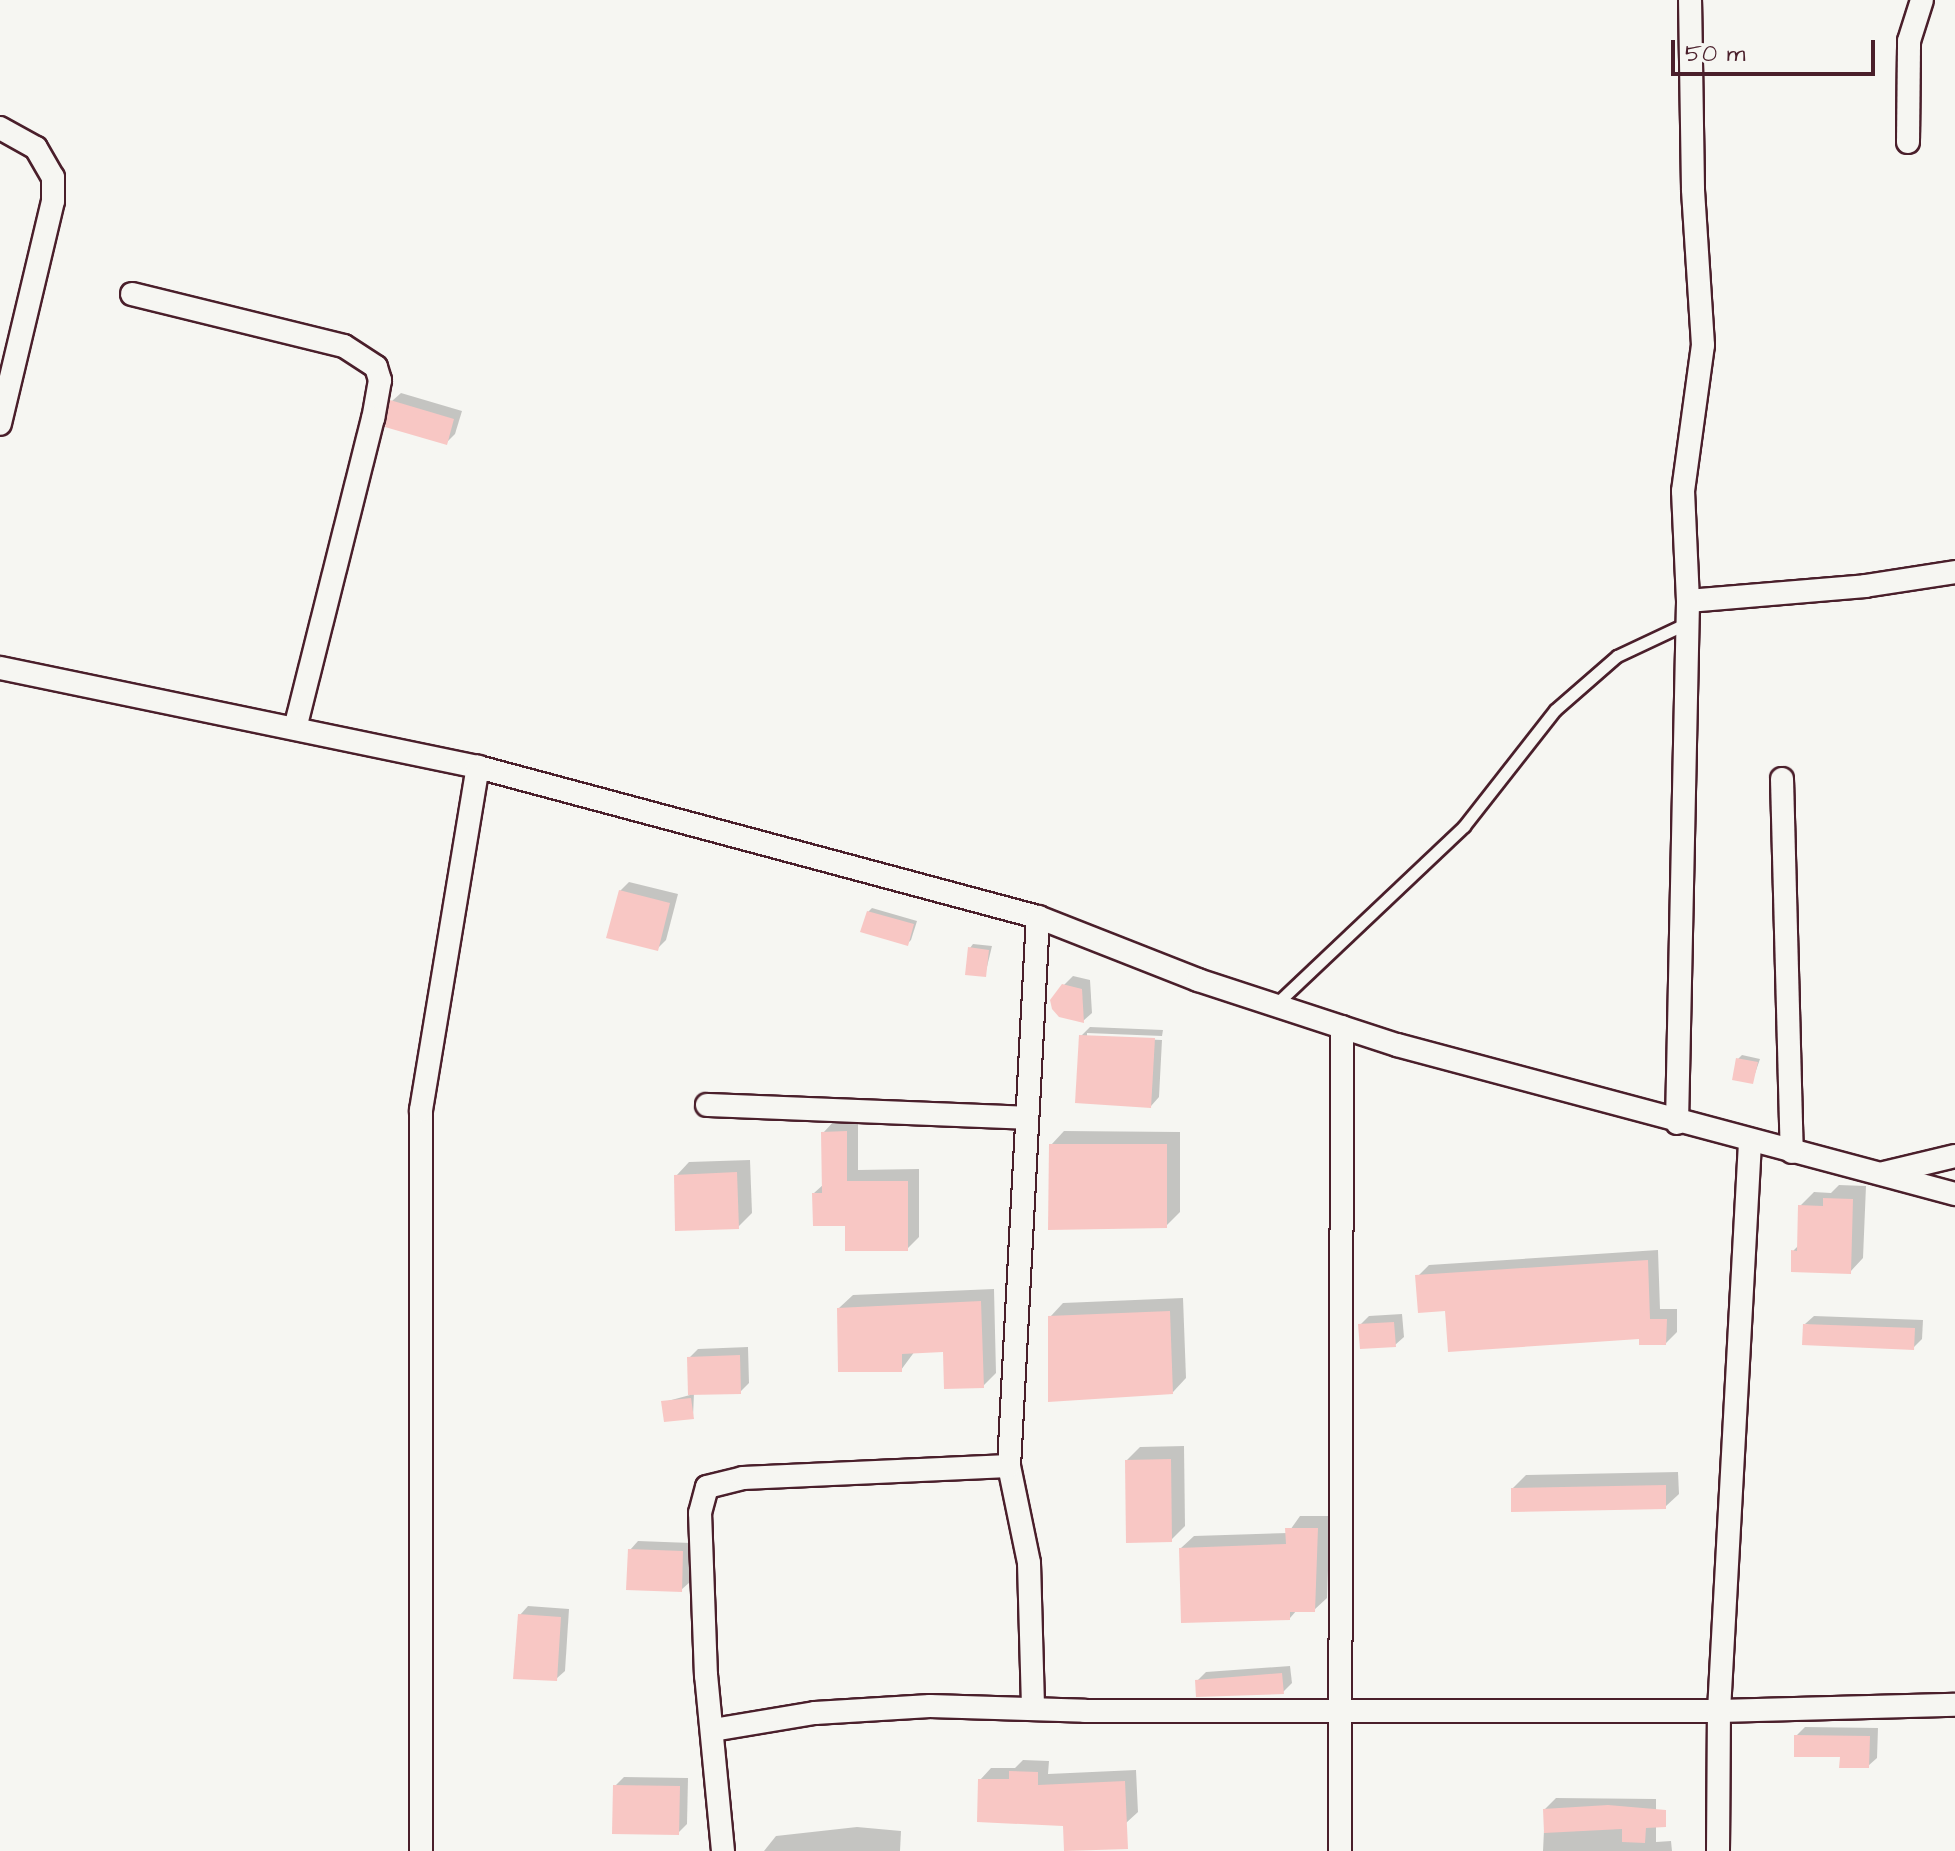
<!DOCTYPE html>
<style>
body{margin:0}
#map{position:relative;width:1955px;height:1851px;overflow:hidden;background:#f6f6f2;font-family:"Architects Daughter",sans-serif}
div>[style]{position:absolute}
.shadow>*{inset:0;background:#0003}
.building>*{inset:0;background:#f8c7c4}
.roads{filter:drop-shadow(2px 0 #4a1f2b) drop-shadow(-2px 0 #4a1f2b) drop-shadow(0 2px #4a1f2b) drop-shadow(0 -2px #4a1f2b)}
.lane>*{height:11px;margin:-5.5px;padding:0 5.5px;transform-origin:5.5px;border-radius:5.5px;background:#f6f6f2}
.street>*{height:22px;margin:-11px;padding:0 11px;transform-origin:11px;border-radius:11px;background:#f6f6f2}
span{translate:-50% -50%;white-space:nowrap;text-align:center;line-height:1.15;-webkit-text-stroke:6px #f6f6f2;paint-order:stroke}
.scale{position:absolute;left:1671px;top:40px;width:204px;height:36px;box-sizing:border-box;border:4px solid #4a1f2b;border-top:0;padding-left:10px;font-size:24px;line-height:28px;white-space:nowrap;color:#4a1f2b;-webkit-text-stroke:6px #f6f6f2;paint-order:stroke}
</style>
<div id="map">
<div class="shadow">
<i style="clip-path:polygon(401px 393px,462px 411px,455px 434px,446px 443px,392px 401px)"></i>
<i style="clip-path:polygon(629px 882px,678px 894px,666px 940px,657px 949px,620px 891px)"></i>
<i style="clip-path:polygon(872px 908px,917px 921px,911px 940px,907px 944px,868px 912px)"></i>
<i style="clip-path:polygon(973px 944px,992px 946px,985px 975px,970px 948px)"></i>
<i style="clip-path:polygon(1073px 976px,1090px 980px,1092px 1013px,1083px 1021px,1064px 985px)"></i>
<i style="clip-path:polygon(1090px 1027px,1163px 1030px,1162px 1036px,1087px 1033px,1087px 1037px,1162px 1040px,1159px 1097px,1151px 1106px,1081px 1036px)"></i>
<i style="clip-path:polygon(1742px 1055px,1760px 1059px,1752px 1082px,1738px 1059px)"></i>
<i style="clip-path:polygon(835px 1120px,858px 1120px,858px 1170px,919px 1169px,919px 1237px,907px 1249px,847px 1224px,814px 1193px,824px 1184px,823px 1133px)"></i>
<i style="clip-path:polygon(1064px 1131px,1180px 1132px,1180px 1212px,1166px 1226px,1051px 1145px)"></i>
<i style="clip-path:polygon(750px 1160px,752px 1213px,738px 1227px,676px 1176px,689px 1162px)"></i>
<i style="clip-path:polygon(1839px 1185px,1866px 1186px,1863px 1258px,1850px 1272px,1793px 1251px,1799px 1245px,1800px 1206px,1814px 1192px,1831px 1193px)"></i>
<i style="clip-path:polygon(1658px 1250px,1660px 1309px,1677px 1309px,1677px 1332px,1666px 1343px,1447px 1309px,1418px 1276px,1429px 1265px)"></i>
<i style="clip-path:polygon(994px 1289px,996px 1373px,983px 1386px,945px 1349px,915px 1351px,901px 1370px,839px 1308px,853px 1295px)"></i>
<i style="clip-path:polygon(1183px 1298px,1186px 1378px,1173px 1392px,1050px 1317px,1063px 1303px)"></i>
<i style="clip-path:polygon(1402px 1314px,1404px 1337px,1395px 1345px,1360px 1325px,1369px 1316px)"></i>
<i style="clip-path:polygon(1814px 1316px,1923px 1320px,1922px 1339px,1913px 1348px,1805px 1324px)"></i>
<i style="clip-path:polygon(748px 1347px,749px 1383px,740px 1392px,694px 1393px,693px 1417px,664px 1402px,690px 1395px,689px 1358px,698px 1349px)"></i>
<i style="clip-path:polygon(1184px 1446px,1185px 1526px,1171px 1540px,1127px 1460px,1140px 1447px)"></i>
<i style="clip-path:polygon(1678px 1472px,1679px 1494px,1665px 1507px,1513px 1488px,1526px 1475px)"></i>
<i style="clip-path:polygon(1300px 1516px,1330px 1516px,1327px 1598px,1314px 1610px,1297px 1610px,1290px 1618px,1181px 1548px,1194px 1536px,1288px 1533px)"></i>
<i style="clip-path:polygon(638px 1541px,691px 1543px,690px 1582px,681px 1590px,630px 1550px)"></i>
<i style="clip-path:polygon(528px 1606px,569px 1609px,565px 1671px,556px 1679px,520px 1615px)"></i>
<i style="clip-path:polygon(1290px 1666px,1292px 1683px,1283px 1692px,1197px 1681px,1206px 1672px)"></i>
<i style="clip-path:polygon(1805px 1727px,1878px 1728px,1877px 1758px,1868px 1766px,1796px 1736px)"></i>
<i style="clip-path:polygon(1023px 1760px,1049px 1761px,1048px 1774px,1136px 1770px,1138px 1812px,1126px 1823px,980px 1780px,991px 1768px,1015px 1768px)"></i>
<i style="clip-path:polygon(624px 1777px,688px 1778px,687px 1824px,678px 1833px,615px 1786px)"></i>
<i style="clip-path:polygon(1556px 1798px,1656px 1799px,1656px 1842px,1671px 1841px,1672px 1851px,1543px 1851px,1545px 1809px)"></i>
<i style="clip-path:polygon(857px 1827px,901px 1831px,900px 1851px,764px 1851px,776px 1836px)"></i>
</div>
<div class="building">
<i style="clip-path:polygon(390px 400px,454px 419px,447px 445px,385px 427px)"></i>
<i style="clip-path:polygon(619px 890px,670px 903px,658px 951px,606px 938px)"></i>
<i style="clip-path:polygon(867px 911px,914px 924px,908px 946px,860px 932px)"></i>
<i style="clip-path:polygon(968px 947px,989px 950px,986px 977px,965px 975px)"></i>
<i style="clip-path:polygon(1062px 984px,1082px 989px,1084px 1023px,1059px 1017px,1052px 1009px,1050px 1000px)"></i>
<i style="clip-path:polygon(1079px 1035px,1155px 1038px,1151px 1108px,1075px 1103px)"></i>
<i style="clip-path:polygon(1736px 1058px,1758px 1062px,1753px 1084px,1732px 1080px)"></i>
<i style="clip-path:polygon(847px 1131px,847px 1181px,908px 1181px,908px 1251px,845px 1251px,845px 1226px,813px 1226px,812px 1193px,822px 1193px,821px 1132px)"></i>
<i style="clip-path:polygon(1049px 1144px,1167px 1144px,1167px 1228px,1048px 1230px)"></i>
<i style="clip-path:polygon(737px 1172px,739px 1229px,675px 1231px,674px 1175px)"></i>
<i style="clip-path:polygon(1823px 1198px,1853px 1199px,1851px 1274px,1791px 1272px,1791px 1250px,1797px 1251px,1798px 1205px,1823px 1206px)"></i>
<i style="clip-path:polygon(1648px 1260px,1650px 1319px,1667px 1319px,1666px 1345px,1639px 1345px,1639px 1339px,1448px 1352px,1445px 1311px,1418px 1313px,1415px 1275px)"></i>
<i style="clip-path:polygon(981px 1301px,984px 1388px,944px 1389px,943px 1352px,902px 1354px,902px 1372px,838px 1372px,837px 1308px)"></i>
<i style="clip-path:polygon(1170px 1311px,1173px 1394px,1048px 1402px,1048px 1316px)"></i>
<i style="clip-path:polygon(1394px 1322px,1396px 1347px,1360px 1349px,1358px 1324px)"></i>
<i style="clip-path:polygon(1803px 1324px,1915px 1328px,1914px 1350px,1802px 1345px)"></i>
<i style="clip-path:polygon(740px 1355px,741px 1394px,688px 1395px,687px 1357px)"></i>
<i style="clip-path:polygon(691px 1398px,694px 1419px,664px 1422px,661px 1401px)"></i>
<i style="clip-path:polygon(1171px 1459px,1172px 1542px,1126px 1543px,1125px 1460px)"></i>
<i style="clip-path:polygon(1666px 1485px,1666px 1509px,1511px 1512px,1511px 1488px)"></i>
<i style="clip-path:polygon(1285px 1528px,1318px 1528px,1315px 1612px,1290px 1612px,1290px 1620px,1181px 1623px,1179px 1548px,1286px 1544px)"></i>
<i style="clip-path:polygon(628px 1549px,683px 1551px,682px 1592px,626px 1590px)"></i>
<i style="clip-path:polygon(518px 1614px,561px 1617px,557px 1681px,513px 1679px)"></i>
<i style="clip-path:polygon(1282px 1673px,1284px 1694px,1196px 1697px,1195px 1680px)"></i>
<i style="clip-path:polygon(1794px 1735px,1870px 1736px,1869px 1768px,1839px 1768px,1840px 1757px,1794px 1757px)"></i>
<i style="clip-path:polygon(1009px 1771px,1038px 1772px,1038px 1785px,1125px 1781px,1128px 1849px,1064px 1851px,1063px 1826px,977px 1822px,978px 1779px,1009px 1779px)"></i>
<i style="clip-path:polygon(613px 1785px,680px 1786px,679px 1835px,612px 1834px)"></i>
<i style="clip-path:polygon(1608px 1805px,1666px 1810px,1666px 1827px,1646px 1828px,1645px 1843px,1622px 1842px,1622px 1829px,1544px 1833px,1543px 1809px)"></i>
</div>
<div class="roads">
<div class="lane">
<i style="left:1275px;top:1005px;width:260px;rotate:-43.4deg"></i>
<i style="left:1464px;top:826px;width:147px;rotate:-51.9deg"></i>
<i style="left:1555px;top:710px;width:82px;rotate:-41.1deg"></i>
<i style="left:1617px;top:656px;width:77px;rotate:-25.2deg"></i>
</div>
<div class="street">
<i style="left:0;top:128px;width:41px;rotate:29.1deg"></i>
<i style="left:36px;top:148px;width:34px;rotate:60deg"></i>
<i style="left:53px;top:177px;width:24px;rotate:90deg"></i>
<i style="left:53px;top:201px;width:229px;rotate:103.4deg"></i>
<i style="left:1908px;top:142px;width:101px;rotate:-89.4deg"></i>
<i style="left:1909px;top:41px;width:43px;rotate:-72.4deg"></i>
<i style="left:132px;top:294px;width:218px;rotate:13.8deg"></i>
<i style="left:344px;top:346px;width:38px;rotate:33deg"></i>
<i style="left:376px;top:367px;width:14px;rotate:73deg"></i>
<i style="left:380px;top:380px;width:39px;rotate:100deg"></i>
<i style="left:373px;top:418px;width:320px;rotate:104.1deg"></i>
<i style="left:1688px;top:601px;width:178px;rotate:-4.8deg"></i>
<i style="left:1865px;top:586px;width:91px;rotate:-8.8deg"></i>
<i style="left:0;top:668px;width:488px;rotate:11.7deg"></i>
<i style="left:478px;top:767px;width:580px;rotate:15deg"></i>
<i style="left:1038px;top:917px;width:172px;rotate:21.5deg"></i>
<i style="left:1198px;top:980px;width:209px;rotate:18.1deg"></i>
<i style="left:1397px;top:1045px;width:578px;rotate:14.95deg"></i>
<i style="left:1782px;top:779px;width:373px;rotate:88.5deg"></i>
<i style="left:707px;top:1105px;width:320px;rotate:2.3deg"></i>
<i style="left:1677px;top:1123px;width:522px;rotate:-88.79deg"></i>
<i style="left:1688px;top:601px;width:110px;rotate:-92.6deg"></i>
<i style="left:1683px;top:491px;width:147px;rotate:-82.2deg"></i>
<i style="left:1703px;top:345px;width:156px;rotate:-93.7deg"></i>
<i style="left:1693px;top:189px;width:189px;rotate:-90.9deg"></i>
<i style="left:1884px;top:1173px;width:73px;rotate:-13.5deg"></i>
<i style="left:1009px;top:1466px;width:99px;rotate:78.3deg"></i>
<i style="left:1029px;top:1563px;width:146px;rotate:88.4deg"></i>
<i style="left:713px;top:1730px;width:103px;rotate:-9.5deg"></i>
<i style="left:815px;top:1713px;width:115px;rotate:-3.5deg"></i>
<i style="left:930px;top:1706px;width:155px;rotate:1.8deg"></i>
<i style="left:1085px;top:1711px;width:634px"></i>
<i style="left:1719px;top:1711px;width:236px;rotate:-1.5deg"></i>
<i style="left:421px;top:1851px;width:741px;rotate:-90deg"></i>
<i style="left:421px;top:1110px;width:348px;rotate:-80.6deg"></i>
<i style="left:723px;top:1851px;width:176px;rotate:-95.5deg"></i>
<i style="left:706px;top:1676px;width:163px;rotate:-92.1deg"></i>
<i style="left:700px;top:1513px;width:27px;rotate:-75deg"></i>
<i style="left:707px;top:1487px;width:37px;rotate:-14deg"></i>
<i style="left:743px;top:1478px;width:266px;rotate:-2.6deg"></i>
<i style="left:1009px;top:1466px;width:550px;rotate:-86.98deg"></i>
<i style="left:1340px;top:1851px;width:824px;rotate:-89.86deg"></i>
<i style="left:1718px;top:1851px;width:140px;rotate:-89.6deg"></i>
<i style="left:1719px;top:1711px;width:570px;rotate:-86.88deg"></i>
</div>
</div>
<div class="scale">50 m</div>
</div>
